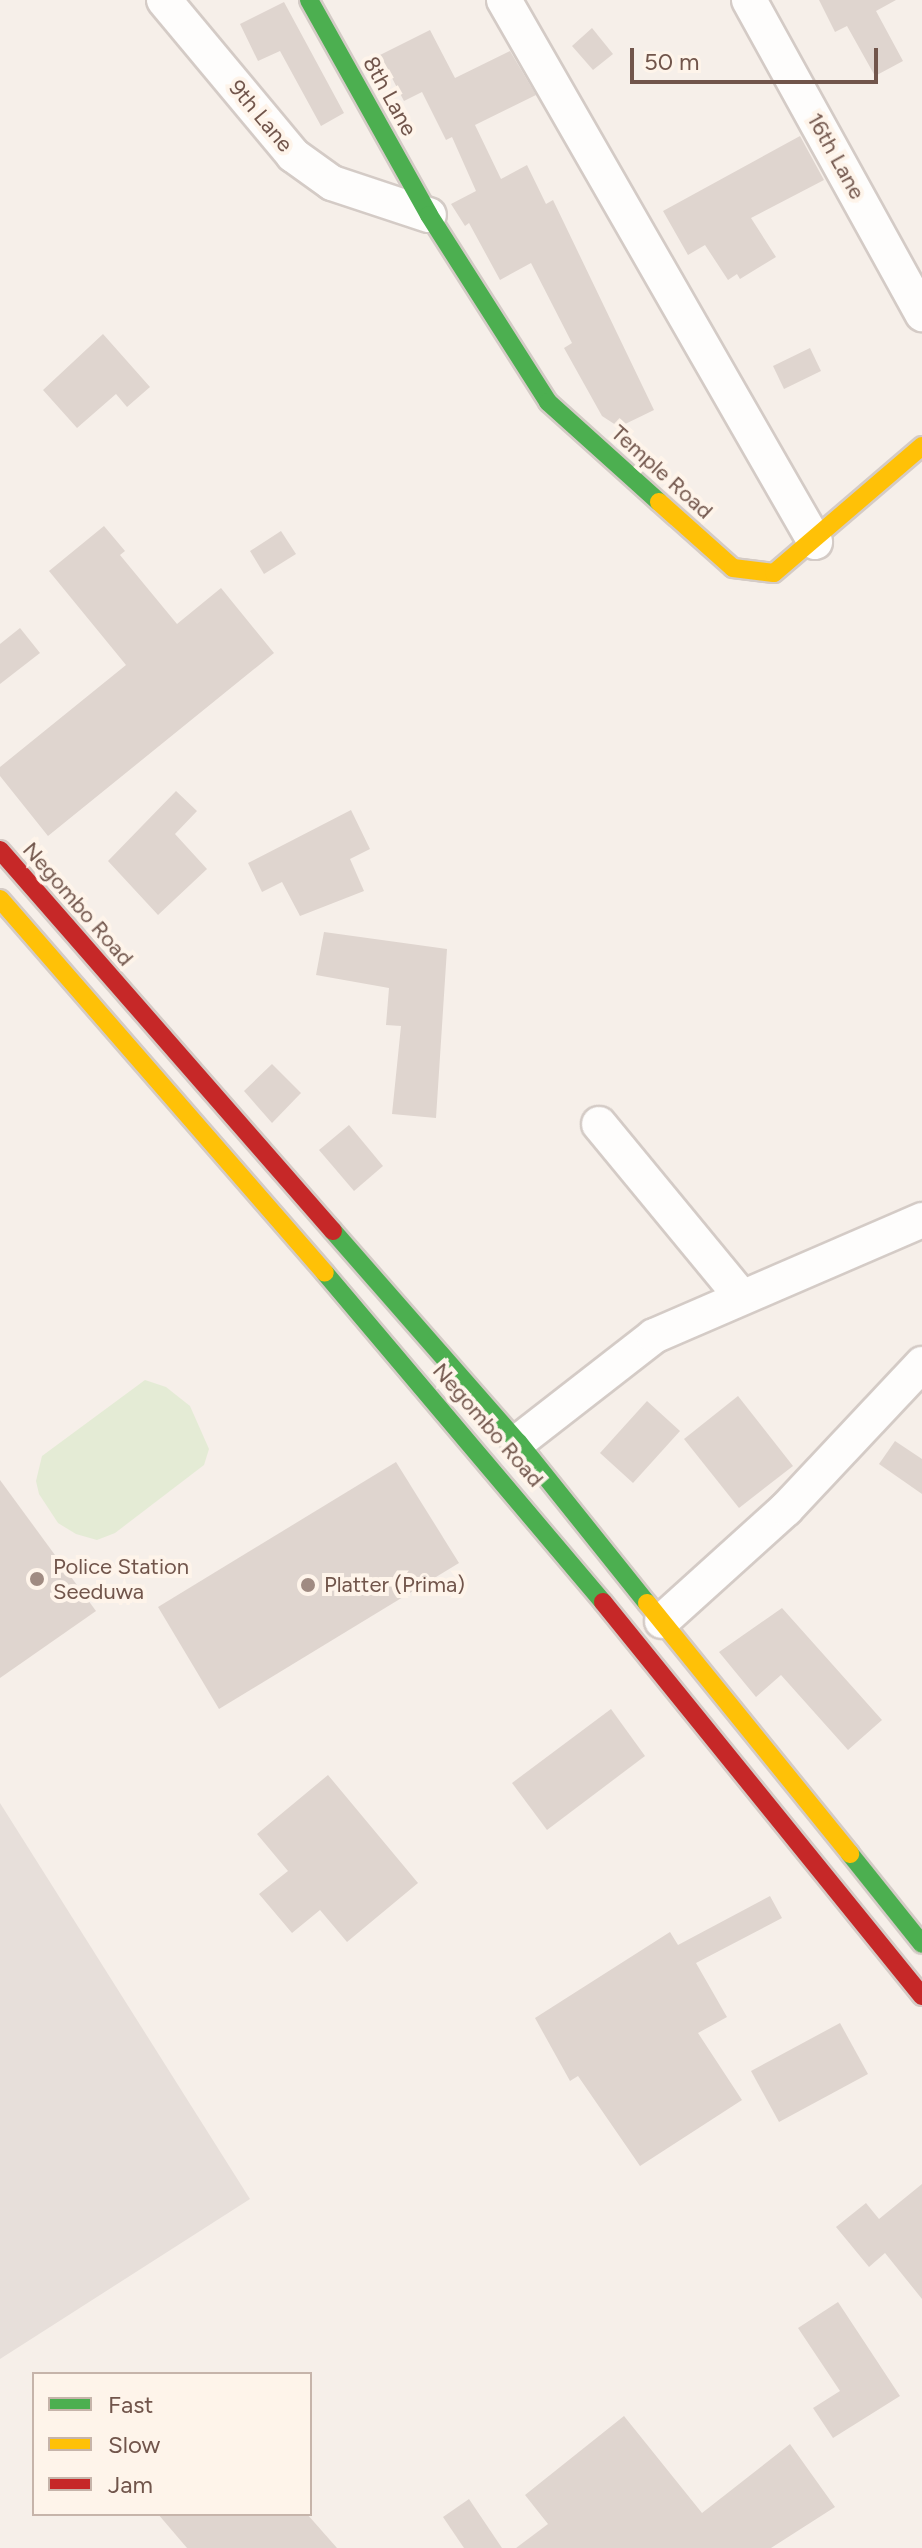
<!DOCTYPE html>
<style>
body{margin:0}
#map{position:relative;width:922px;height:2548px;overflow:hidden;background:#f6efe9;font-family:Figtree,sans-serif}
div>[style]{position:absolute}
.industrial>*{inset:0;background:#e7dfda}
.green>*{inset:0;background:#e4ebd5}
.building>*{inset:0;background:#dfd5cf}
.roads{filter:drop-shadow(2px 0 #d4cbc6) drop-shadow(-2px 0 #d4cbc6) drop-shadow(0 2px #d4cbc6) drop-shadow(0 -2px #d4cbc6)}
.street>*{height:34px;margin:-17px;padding:0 17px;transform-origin:17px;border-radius:17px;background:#fefdfc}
.fast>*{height:18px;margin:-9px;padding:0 9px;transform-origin:9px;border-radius:9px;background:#4caf50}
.slow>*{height:18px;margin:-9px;padding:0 9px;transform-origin:9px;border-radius:9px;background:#ffc107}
.jam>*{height:18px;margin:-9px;padding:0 9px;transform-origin:9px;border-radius:9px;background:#c62828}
.dots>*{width:22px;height:22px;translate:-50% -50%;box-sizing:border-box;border:4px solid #fef4ea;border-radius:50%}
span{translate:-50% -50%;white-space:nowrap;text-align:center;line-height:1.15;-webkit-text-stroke:8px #fef4ea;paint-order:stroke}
.street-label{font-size:22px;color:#71554b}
.poi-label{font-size:22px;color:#71554b}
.left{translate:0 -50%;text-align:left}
.legend{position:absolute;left:32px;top:2372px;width:280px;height:144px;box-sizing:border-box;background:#fef4ea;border:2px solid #c6b4aa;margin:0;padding:10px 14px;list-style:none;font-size:24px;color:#71554b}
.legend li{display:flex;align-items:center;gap:16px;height:40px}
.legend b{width:40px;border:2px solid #c6b4aa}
.scale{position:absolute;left:630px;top:48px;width:248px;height:36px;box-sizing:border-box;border:4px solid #71554b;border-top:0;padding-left:10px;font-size:24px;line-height:28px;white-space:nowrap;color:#71554b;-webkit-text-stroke:6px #fef4ea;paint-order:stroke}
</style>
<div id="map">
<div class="industrial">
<i style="clip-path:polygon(0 1803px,250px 2199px,0 2359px)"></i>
</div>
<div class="green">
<i style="clip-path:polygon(145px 1380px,166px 1387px,190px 1406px,209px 1449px,204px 1465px,115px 1533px,97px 1540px,76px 1534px,58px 1523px,39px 1494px,36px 1481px,42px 1456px)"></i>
</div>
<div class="building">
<i style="clip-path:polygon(819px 0,896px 0,876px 11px,903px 61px,875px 76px,847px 26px,835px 32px)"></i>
<i style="clip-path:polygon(284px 2px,344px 113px,321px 126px,280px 51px,258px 61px,240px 24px)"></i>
<i style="clip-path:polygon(592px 28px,613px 54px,593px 70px,572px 46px)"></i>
<i style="clip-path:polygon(430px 30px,455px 78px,510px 51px,536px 95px,475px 125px,501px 179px,527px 165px,546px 204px,553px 200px,654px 410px,619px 427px,602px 416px,564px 348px,572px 343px,531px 263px,500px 280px,469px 223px,465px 226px,451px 204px,476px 191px,452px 137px,446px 140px,422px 92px,404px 101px,380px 55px)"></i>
<i style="clip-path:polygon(800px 136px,824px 180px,751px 218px,776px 257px,740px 279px,737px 274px,728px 280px,705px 245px,688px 255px,663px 211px)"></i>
<i style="clip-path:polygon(103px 334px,150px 387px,127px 407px,116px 394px,77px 428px,43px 390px)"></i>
<i style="clip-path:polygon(810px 348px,821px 371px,784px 389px,773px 366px)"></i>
<i style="clip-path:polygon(104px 526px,125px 551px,120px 555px,177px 624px,221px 588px,274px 653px,48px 836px,0 776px,0 767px,126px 665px,49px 571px)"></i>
<i style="clip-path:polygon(281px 531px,296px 554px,264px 574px,250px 551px)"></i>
<i style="clip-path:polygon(20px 628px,40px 653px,0 684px,0 644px)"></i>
<i style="clip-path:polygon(176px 791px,197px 811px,175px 834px,207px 869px,158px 915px,108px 861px)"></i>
<i style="clip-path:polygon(351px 810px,370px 849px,350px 859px,364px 891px,300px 916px,282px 882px,262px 892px,248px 863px)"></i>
<i style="clip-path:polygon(324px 932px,447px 949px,436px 1118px,392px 1114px,401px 1026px,386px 1025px,389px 988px,316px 975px)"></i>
<i style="clip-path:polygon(272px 1064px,301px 1093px,272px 1123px,244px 1091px)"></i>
<i style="clip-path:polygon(349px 1125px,383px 1166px,354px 1191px,319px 1150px)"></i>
<i style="clip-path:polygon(738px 1396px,793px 1466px,739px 1508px,684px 1439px)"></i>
<i style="clip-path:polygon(647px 1401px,680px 1431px,633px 1483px,600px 1453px)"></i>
<i style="clip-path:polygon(895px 1441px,922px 1459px,922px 1494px,879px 1464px)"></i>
<i style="clip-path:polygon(396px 1462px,459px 1563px,219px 1709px,158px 1607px)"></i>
<i style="clip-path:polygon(0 1480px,96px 1611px,0 1678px)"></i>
<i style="clip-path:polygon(782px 1608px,882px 1720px,848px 1750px,781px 1675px,756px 1697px,719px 1652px)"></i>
<i style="clip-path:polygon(611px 1709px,645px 1756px,547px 1830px,512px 1783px)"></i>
<i style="clip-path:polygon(328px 1775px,418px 1883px,347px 1942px,320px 1910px,292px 1933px,259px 1894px,288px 1871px,257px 1834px)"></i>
<i style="clip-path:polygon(770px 1896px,782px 1918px,696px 1963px,727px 2017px,698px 2033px,742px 2100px,640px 2166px,578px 2076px,570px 2081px,535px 2018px,670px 1932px,678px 1945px)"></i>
<i style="clip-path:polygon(840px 2023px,868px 2074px,779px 2122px,751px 2071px)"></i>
<i style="clip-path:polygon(922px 2184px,922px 2299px,885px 2253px,869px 2267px,836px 2227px,866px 2203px,879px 2219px)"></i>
<i style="clip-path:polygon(838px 2302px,900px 2396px,833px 2438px,813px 2408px,840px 2391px,798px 2328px)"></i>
<i style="clip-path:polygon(624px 2416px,702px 2513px,790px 2444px,835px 2507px,771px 2548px,516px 2548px,548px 2524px,525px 2495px)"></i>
<i style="clip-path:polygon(469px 2499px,502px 2548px,464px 2548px,443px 2517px)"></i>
<i style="clip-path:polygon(158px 2514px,307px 2514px,337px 2548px,187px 2548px)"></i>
</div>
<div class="roads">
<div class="street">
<i style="left:164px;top:0;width:202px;rotate:50.2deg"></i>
<i style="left:293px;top:155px;width:48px;rotate:35.7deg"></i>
<i style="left:332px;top:183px;width:102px;rotate:18.3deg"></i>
<i style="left:504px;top:0;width:625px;rotate:60.15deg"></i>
<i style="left:749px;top:0;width:359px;rotate:61.1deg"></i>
<i style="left:599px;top:1124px;width:223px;rotate:50.5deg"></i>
<i style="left:518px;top:1442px;width:172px;rotate:-37.9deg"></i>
<i style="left:654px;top:1336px;width:292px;rotate:-23.4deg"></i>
<i style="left:662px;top:1621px;width:167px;rotate:-42.1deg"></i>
<i style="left:786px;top:1509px;width:199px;rotate:-46.8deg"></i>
</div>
<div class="fast">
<i style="left:309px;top:0;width:246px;rotate:60.8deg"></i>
<i style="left:429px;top:215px;width:222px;rotate:57.5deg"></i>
<i style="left:548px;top:402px;width:149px;rotate:42deg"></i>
<i style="left:333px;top:1231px;width:281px;rotate:48.8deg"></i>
<i style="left:518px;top:1442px;width:206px;rotate:51.3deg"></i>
<i style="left:325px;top:1273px;width:431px;rotate:49.8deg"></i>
<i style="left:850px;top:1854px;width:115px;rotate:51.3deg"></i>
</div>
<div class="slow">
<i style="left:659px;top:502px;width:99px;rotate:41.7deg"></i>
<i style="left:733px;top:568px;width:41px;rotate:7deg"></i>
<i style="left:774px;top:573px;width:195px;rotate:-40.6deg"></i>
<i style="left:0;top:899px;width:495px;rotate:49deg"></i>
<i style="left:647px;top:1603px;width:323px;rotate:51deg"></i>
</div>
<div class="jam">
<i style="left:0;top:850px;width:506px;rotate:48.85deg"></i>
<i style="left:603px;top:1602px;width:507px;rotate:51deg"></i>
</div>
</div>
<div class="dots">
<i style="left:37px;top:1579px;background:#a08b82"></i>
<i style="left:308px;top:1585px;background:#a08b82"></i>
</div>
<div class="street-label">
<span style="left:390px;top:96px;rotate:61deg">8th Lane</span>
<span style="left:261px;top:116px;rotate:50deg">9th Lane</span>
<span style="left:836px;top:156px;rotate:61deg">16th Lane</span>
<span style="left:662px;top:472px;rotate:42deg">Temple Road</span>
<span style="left:78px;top:904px;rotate:49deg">Negombo Road</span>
<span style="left:488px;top:1425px;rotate:49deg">Negombo Road</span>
</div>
<div class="poi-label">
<span class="left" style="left:53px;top:1579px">Police Station<br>Seeduwa</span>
<span class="left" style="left:324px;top:1585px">Platter (Prima)</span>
</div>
<ul class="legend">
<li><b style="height:10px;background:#4caf50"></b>Fast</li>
<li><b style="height:10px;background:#ffc107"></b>Slow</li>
<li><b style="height:10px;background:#c62828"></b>Jam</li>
</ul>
<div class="scale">50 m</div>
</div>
